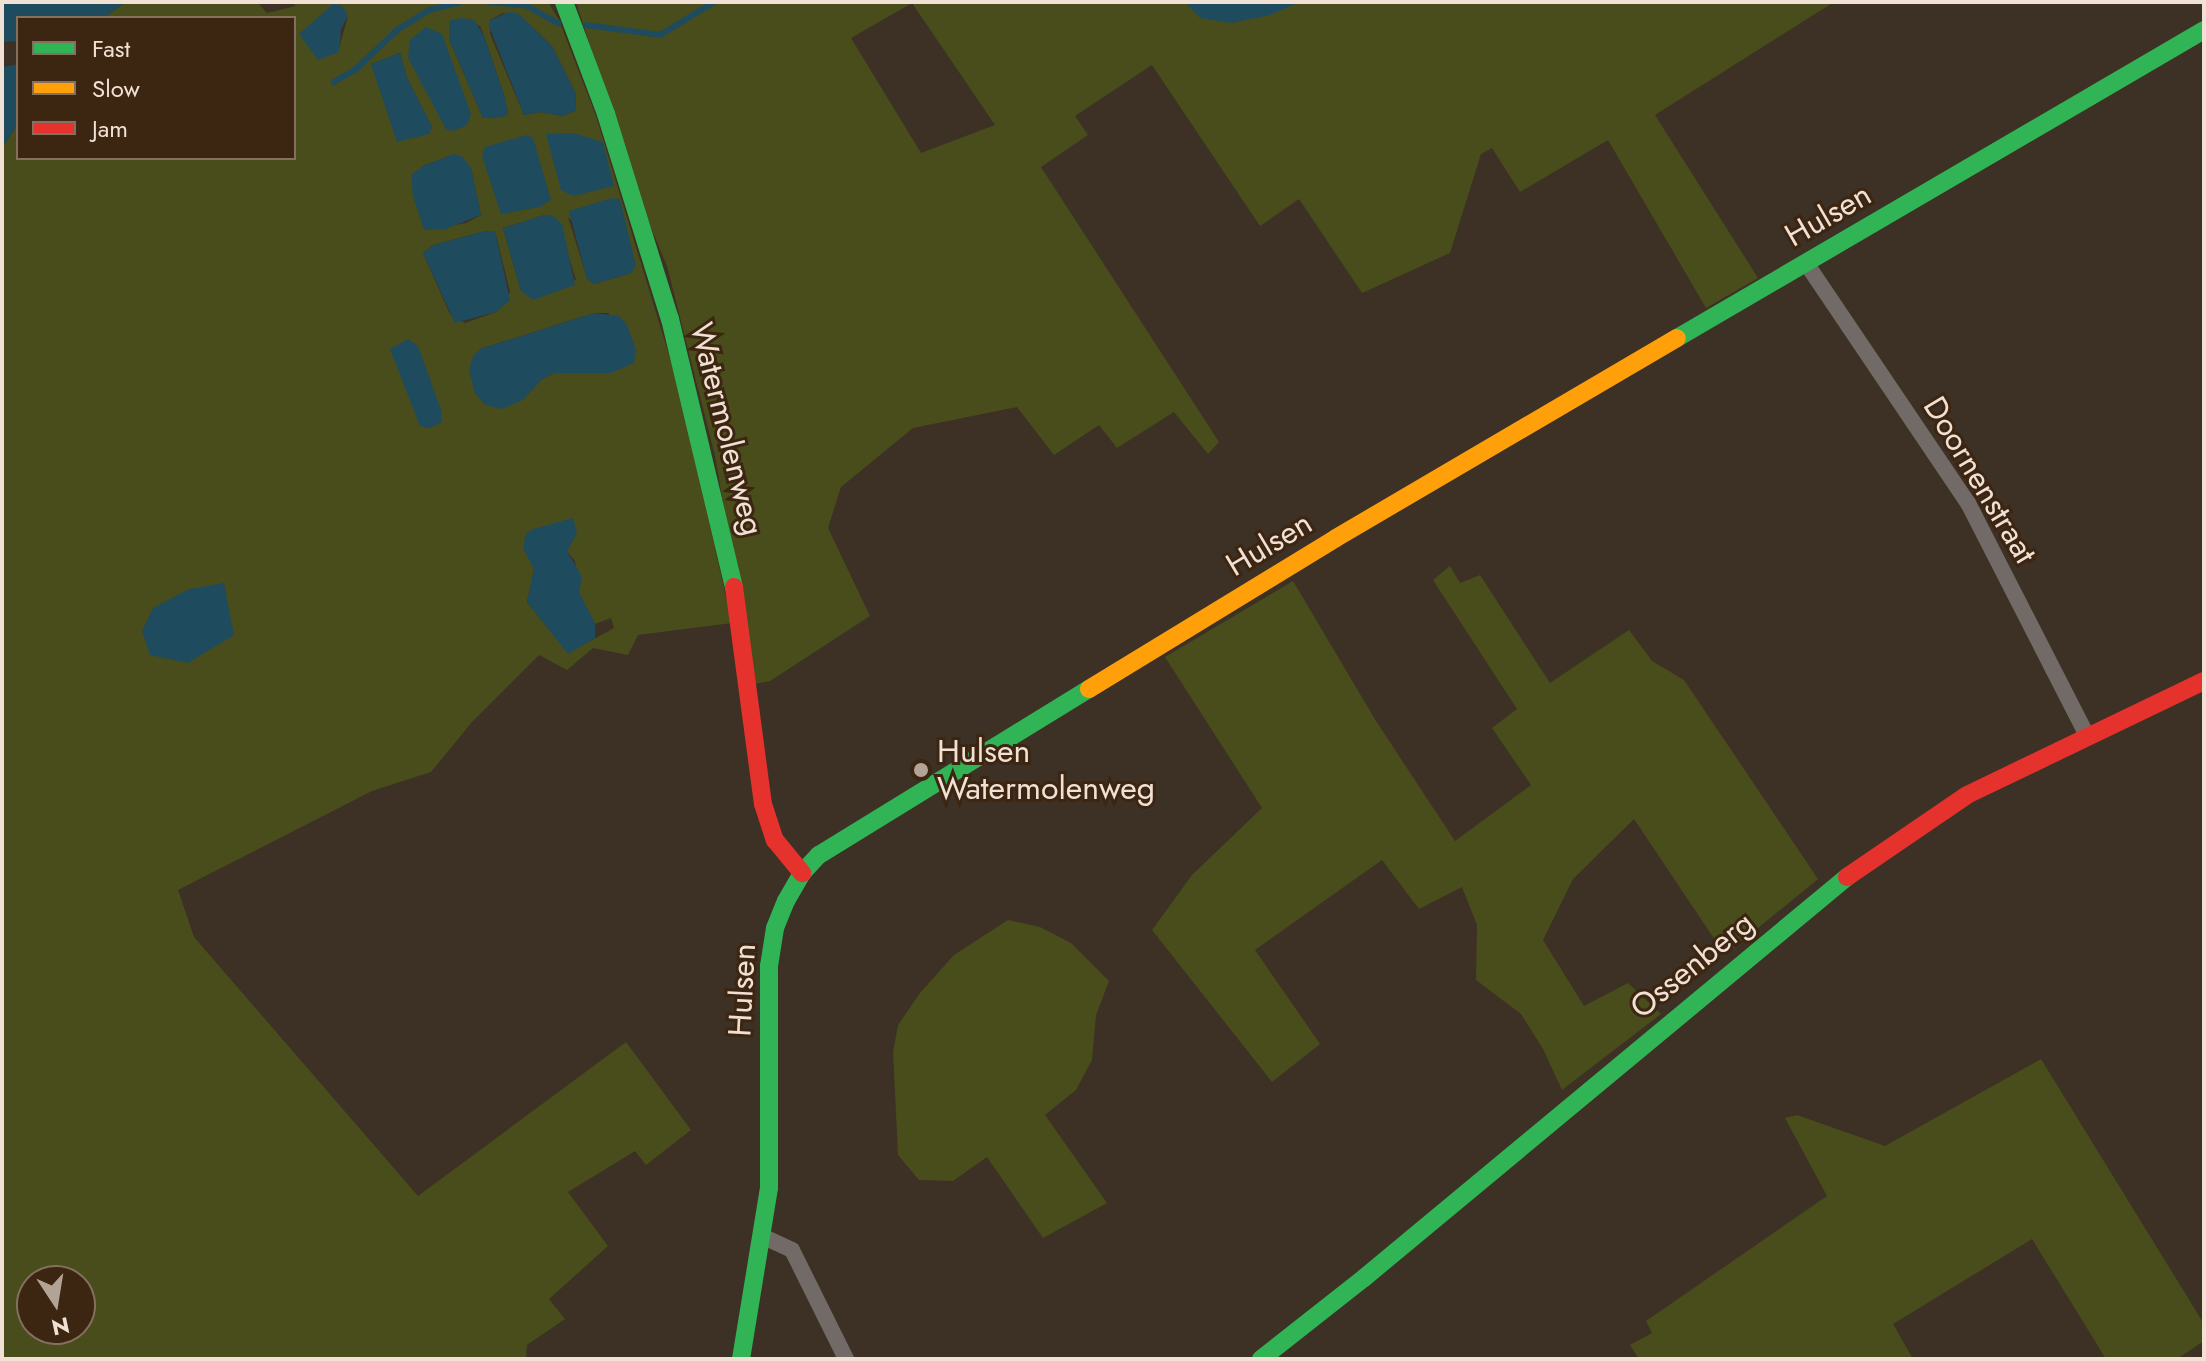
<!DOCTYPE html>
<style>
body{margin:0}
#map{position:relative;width:2206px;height:1361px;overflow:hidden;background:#3d3025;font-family:Jost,sans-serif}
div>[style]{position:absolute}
.green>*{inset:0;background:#484d1b}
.water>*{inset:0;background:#1f4b5e}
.stream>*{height:6px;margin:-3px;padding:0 3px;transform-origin:3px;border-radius:3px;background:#1f4b5e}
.street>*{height:16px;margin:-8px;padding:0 8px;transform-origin:8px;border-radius:8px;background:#716a67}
.fast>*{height:18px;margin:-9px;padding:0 9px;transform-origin:9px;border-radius:9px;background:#30b455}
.slow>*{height:18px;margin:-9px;padding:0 9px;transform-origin:9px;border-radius:9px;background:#ff9f0a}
.jam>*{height:18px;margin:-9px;padding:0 9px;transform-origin:9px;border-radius:9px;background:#e5322d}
.dots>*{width:22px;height:22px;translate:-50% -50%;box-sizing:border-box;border:4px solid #3c2511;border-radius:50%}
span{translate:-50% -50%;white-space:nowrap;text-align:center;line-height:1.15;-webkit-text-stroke:6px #3c2511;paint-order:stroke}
.street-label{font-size:32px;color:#f1e1d5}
.poi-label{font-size:32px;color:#f1e1d5}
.left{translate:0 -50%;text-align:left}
.frame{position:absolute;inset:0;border:4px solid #f1e1d5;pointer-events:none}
.legend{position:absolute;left:16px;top:16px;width:280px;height:144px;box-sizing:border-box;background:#3c2511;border:2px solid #84705f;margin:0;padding:10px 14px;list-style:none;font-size:24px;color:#f1e1d5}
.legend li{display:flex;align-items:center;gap:16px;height:40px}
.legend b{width:40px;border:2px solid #84705f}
.north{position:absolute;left:16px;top:1265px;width:80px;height:80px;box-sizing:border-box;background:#3c2511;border:2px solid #84705f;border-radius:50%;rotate:168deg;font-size:22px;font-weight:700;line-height:32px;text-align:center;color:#f1e1d5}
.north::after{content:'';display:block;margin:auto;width:28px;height:36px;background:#b2a397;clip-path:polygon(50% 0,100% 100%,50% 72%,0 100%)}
</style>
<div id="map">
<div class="green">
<i style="clip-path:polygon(evenodd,126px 2px,257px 2px,267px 13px,296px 6px,290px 2px,548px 2px,559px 20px,596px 116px,676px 378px,732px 623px,638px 635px,628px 655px,593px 648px,567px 670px,539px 655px,472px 722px,431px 772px,372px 791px,178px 890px,194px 937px,418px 1196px,626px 1042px,691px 1130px,646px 1165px,635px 1151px,568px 1192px,608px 1246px,549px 1299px,565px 1319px,527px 1345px,526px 1359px,2px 1359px,2px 148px,18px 124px,18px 158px,294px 158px,294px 18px,103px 18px,126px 2px,503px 13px,526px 21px,552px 46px,576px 94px,575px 111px,562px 116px,541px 112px,524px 115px,490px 34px,490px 20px,503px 13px,126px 2px,348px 16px,338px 52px,300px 34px,348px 16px,126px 2px,461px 18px,480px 26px,484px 36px,504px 95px,508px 114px,502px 117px,483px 118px,449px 39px,461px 18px,126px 2px,400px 53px,407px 78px,432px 127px,371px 64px,400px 53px,126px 2px,454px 154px,471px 168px,481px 215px,466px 223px,424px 230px,423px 166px,454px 154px,126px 2px,545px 215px,568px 254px,576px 280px,521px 291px,503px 228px,545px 215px,126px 2px,568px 217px,631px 273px,594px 284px,587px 278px,568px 217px,126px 2px,486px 231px,495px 231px,510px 292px,496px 312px,465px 323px,450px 314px,423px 253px,433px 245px,486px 231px,126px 2px,594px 313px,609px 313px,593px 373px,554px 373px,541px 380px,522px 400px,480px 349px,594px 313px,126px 2px,577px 533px,567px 551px,575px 561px,578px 591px,595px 624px,611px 618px,614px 628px,568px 653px,527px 602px,534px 569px,577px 533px,126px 2px,32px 1281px,80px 1281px,80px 1329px,32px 1329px,32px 1281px)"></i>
<i style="clip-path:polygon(evenodd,576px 2px,1834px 2px,1655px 115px,1758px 278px,1706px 308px,1608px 140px,1520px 192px,1492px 148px,1481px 154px,1450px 253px,1362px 293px,1299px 199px,1260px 226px,1152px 65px,1075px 116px,1088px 135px,1041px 167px,1219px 442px,1208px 454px,1174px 412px,1117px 448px,1099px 425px,1054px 455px,1017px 407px,913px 428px,841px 487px,828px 528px,870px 616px,770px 681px,754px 684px,715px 456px,667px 266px,641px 204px,576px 2px,912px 3px,995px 125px,921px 153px,851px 38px,912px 3px)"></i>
<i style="clip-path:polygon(1450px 566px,1460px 583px,1480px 575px,1550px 683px,1629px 630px,1652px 661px,1684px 680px,1818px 879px,1725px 955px,1634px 819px,1573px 879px,1543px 940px,1584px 1006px,1628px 983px,1661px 1014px,1562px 1090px,1543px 1049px,1521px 1014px,1476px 980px,1477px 925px,1462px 887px,1419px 909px,1382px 860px,1255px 950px,1320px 1044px,1272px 1082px,1152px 930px,1192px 875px,1262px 808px,1165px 657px,1293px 581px,1376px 721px,1455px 841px,1531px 785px,1492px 728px,1517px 709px,1433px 580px)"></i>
<i style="clip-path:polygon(1008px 920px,1040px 927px,1071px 943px,1109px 981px,1096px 1015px,1092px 1060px,1076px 1090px,1045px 1115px,1107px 1203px,1043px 1238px,987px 1157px,953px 1181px,919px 1180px,898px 1155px,893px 1052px,898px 1025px,920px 993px,954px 955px)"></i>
<i style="clip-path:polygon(2041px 1059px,2204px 1324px,2204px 1341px,2177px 1359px,2106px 1359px,2032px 1239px,1893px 1324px,1913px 1359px,1639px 1359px,1630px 1345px,1652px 1333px,1646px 1321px,1827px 1196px,1785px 1118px,1797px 1115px,1885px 1146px)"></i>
</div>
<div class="water">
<i style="clip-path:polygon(2px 2px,126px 2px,103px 18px,18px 18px,18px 41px,2px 42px)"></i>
<i style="clip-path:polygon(1185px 2px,1300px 2px,1270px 15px,1231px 23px,1200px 18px)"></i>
<i style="clip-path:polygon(333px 4px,342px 5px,348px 16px,341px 29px,339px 52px,318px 60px,299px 34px)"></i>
<i style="clip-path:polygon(509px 12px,518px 13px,552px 46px,576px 94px,575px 111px,562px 116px,541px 112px,524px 115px,489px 26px,490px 20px)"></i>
<i style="clip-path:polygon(461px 18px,474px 20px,484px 36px,504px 95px,508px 114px,502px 117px,483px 118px,449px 39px,449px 21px)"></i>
<i style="clip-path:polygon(426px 27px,442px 34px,471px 114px,467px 125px,453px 131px,446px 129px,408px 58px,410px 40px)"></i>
<i style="clip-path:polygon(400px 53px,407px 78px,432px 127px,429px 134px,397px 142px,371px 64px)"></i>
<i style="clip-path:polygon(18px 64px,18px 124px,2px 148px,2px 67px)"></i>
<i style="clip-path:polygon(573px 133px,603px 142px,614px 186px,573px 196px,561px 190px,546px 134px)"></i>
<i style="clip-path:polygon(527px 135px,533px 138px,551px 200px,540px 207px,501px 214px,482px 156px,485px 147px)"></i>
<i style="clip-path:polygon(454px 154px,463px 157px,471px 168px,481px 215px,445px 229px,424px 230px,413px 196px,411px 175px,423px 166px)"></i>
<i style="clip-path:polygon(612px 198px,620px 199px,636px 266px,631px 273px,594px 284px,587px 279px,569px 211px)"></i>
<i style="clip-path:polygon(545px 215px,552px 215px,562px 224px,575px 285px,533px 300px,521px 291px,503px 228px)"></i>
<i style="clip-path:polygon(486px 231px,495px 231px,510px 300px,496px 312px,455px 323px,423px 253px,433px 245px)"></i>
<i style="clip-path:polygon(594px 313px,619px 316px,627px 325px,636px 350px,634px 363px,611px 373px,554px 373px,541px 380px,523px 400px,502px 409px,485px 405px,475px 393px,469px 370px,473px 356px,480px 349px)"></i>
<i style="clip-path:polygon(408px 339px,418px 346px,441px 410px,442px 422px,430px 428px,420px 426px,390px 349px)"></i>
<i style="clip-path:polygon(573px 518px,577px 533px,567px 551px,582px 577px,579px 592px,595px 624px,595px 638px,568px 654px,527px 602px,534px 569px,523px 548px,526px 534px,533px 529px)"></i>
<i style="clip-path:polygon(224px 583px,234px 635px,188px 663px,150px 655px,142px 631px,153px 608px,189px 589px)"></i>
</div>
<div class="stream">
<i style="left:489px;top:2px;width:36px;rotate:5deg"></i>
<i style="left:525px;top:5px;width:38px;rotate:29deg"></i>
<i style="left:586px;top:25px;width:75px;rotate:7.7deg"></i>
<i style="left:660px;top:35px;width:63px;rotate:-31.4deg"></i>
<i style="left:334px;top:82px;width:24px;rotate:-30deg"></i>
<i style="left:355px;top:70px;width:58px;rotate:-43.6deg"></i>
<i style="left:397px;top:30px;width:38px;rotate:-32deg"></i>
<i style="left:429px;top:10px;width:32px;rotate:-14deg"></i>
</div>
<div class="street">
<i style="left:1806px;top:263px;width:290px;rotate:56deg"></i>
<i style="left:1968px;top:503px;width:263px;rotate:62.9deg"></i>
<i style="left:764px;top:1237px;width:31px;rotate:25deg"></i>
<i style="left:792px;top:1250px;width:122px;rotate:63.6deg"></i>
</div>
<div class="fast">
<i style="left:564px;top:2px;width:120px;rotate:69.4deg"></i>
<i style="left:606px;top:114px;width:215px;rotate:72.7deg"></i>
<i style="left:670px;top:319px;width:276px;rotate:76.6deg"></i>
<i style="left:1677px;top:338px;width:610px;rotate:-30.3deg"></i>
<i style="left:741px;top:1359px;width:173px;rotate:-80.7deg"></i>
<i style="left:769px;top:1188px;width:222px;rotate:-90deg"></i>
<i style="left:769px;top:966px;width:38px;rotate:-81deg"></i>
<i style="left:775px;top:928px;width:29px;rotate:-68deg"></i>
<i style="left:786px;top:901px;width:32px;rotate:-60deg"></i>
<i style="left:802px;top:873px;width:25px;rotate:-47deg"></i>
<i style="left:819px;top:855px;width:317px;rotate:-31.6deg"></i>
<i style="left:1261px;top:1359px;width:131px;rotate:-38.2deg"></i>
<i style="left:1364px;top:1278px;width:628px;rotate:-39.7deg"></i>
</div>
<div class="slow">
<i style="left:1089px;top:689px;width:289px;rotate:-31.4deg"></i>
<i style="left:1336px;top:538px;width:395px;rotate:-30.4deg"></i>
</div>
<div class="jam">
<i style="left:734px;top:587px;width:219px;rotate:82.4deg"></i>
<i style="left:763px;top:804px;width:38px;rotate:72deg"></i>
<i style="left:775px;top:840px;width:43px;rotate:50.7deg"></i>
<i style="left:1847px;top:877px;width:145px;rotate:-34.3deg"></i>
<i style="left:1967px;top:795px;width:263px;rotate:-25.7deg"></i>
</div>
<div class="dots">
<i style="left:921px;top:770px;background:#b2a397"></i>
</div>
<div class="street-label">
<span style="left:1828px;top:215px;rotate:-30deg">Hulsen</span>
<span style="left:727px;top:429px;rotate:76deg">Watermolenweg</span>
<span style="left:1980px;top:480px;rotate:59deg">Doornenstraat</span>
<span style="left:1269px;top:544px;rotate:-31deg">Hulsen</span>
<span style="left:1692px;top:965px;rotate:-39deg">Ossenberg</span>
<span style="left:742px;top:990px;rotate:-87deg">Hulsen</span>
</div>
<div class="poi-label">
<span class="left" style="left:937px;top:770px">Hulsen<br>Watermolenweg</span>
</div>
<div class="frame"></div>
<ul class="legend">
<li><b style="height:10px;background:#30b455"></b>Fast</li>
<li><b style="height:10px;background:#ff9f0a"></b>Slow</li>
<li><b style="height:10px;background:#e5322d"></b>Jam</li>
</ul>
<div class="north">N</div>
</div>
